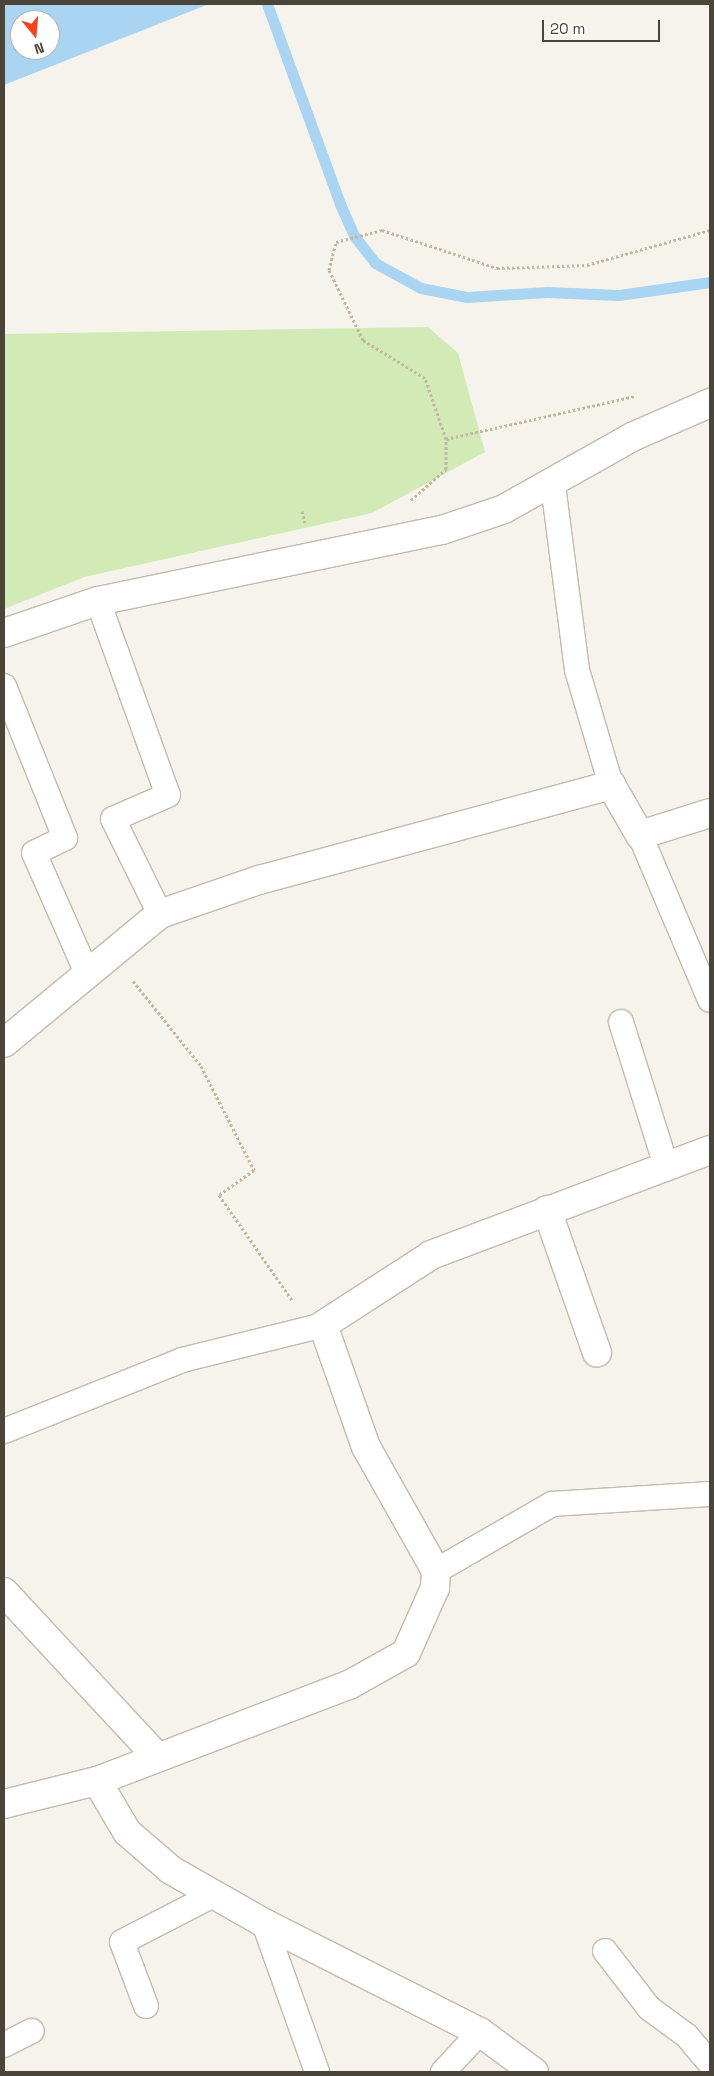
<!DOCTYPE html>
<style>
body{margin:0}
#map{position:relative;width:714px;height:2076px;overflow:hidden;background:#f6f3ec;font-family:"Space Grotesk",sans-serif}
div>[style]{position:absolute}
.green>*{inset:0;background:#d2eab5}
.water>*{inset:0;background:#a9d4f2}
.stream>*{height:11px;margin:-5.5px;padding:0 5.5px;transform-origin:5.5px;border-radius:5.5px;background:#a9d4f2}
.path>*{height:3px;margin-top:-1.5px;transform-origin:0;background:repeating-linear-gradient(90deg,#c4b79f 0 2.5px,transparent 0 5px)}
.roads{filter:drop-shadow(1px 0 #c2bbae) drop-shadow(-1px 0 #c2bbae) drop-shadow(0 1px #c2bbae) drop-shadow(0 -1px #c2bbae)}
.service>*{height:24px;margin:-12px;padding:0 12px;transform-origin:12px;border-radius:12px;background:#fff}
.minor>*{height:28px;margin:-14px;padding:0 14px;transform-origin:14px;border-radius:14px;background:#fff}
.tertiary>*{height:28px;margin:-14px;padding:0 14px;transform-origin:14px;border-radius:14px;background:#fff}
span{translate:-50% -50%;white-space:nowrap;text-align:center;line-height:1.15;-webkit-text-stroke:4px #fff;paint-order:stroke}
.frame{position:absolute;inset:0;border:5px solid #4b4439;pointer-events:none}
.north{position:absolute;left:10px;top:10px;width:50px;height:50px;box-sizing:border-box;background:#fff;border:1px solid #b7b4b0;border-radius:50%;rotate:163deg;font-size:14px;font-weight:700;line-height:20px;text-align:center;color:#4b4439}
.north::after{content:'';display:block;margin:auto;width:18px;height:22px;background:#fc3f1d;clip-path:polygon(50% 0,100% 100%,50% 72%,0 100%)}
.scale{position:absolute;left:542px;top:20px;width:118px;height:22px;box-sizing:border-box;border:2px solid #4b4439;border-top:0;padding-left:6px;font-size:15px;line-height:18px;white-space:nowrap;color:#4b4439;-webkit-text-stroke:4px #fff;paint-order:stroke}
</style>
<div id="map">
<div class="green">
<i style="clip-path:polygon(428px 327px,458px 353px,485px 452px,372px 513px,84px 577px,4px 609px,4px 334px)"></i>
</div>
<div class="water">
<i style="clip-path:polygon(evenodd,4px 4px,209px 4px,4px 85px,4px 4px,20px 20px,50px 20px,50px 50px,20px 50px,20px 20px)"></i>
</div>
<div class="stream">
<i style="left:267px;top:4px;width:213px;rotate:69.9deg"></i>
<i style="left:340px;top:204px;width:36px;rotate:66deg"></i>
<i style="left:355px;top:237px;width:33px;rotate:52deg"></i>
<i style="left:375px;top:263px;width:52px;rotate:28.5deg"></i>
<i style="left:421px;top:288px;width:47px;rotate:11.1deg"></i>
<i style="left:467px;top:297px;width:80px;rotate:-3.6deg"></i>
<i style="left:547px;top:292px;width:72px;rotate:2.4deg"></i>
<i style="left:619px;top:295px;width:92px;rotate:-8.1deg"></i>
</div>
<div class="path">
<i style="left:446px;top:439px;width:194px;rotate:-12.8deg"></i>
<i style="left:411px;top:500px;width:47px;rotate:-41.5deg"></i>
<i style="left:446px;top:469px;width:30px;rotate:-90deg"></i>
<i style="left:446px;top:439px;width:65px;rotate:-109deg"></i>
<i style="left:425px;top:378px;width:73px;rotate:-148.5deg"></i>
<i style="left:363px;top:340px;width:78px;rotate:-115.9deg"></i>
<i style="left:329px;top:270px;width:29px;rotate:-76deg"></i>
<i style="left:336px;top:242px;width:48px;rotate:-14.6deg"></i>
<i style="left:382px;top:230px;width:121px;rotate:18.3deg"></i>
<i style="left:497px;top:268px;width:90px;rotate:-1.9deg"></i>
<i style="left:587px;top:265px;width:128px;rotate:-15.9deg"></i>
<i style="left:302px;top:511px;width:12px;rotate:76deg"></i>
<i style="left:133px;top:981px;width:109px;rotate:51.3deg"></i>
<i style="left:201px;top:1066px;width:117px;rotate:63deg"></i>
<i style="left:254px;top:1170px;width:43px;rotate:144.5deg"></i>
<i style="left:219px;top:1195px;width:128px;rotate:55.2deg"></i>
</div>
<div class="roads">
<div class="service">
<i style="left:553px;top:485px;width:187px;rotate:82.6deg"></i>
<i style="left:577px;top:670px;width:120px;rotate:73.5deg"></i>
<i style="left:98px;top:601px;width:206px;rotate:70.2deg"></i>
<i style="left:168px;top:795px;width:60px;rotate:156.4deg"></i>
<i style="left:113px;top:819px;width:106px;rotate:63.7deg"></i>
<i style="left:4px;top:686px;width:164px;rotate:68.1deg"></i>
<i style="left:65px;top:838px;width:34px;rotate:154deg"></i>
<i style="left:34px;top:853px;width:129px;rotate:66.2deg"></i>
<i style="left:640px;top:835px;width:179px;rotate:67deg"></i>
<i style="left:621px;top:1022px;width:151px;rotate:72.6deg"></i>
<i style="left:4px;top:1431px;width:192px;rotate:-21.7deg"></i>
<i style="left:182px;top:1360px;width:145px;rotate:-13.9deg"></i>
<i style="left:436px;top:1571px;width:134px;rotate:-30deg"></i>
<i style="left:552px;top:1504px;width:158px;rotate:-3.6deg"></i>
<i style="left:264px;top:1923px;width:158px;rotate:70.4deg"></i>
<i style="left:605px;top:1951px;width:72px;rotate:52.3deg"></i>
<i style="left:649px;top:2008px;width:47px;rotate:36.4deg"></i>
<i style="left:687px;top:2036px;width:35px;rotate:50deg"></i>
<i style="left:146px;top:2006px;width:68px;rotate:-110.6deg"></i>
<i style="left:122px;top:1942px;width:102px;rotate:-27.3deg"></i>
<i style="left:4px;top:2045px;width:31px;rotate:-27deg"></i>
<i style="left:443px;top:2072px;width:54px;rotate:-47.2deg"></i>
</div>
<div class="minor">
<i style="left:4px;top:1043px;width:202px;rotate:-39.6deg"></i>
<i style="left:160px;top:914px;width:105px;rotate:-19deg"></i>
<i style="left:259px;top:880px;width:365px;rotate:-15.1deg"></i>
<i style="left:611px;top:785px;width:58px;rotate:59.9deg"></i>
<i style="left:640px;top:835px;width:73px;rotate:-17.4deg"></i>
<i style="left:547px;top:1210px;width:151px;rotate:70.7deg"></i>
<i style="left:4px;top:1592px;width:226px;rotate:47.1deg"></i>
<i style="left:97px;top:1781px;width:59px;rotate:59.5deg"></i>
<i style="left:127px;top:1832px;width:58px;rotate:40.8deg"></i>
<i style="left:171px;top:1870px;width:107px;rotate:29.7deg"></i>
<i style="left:264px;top:1923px;width:242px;rotate:26.8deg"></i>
<i style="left:480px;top:2032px;width:67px;rotate:36.5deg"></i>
<i style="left:4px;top:1804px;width:96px;rotate:-13.9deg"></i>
<i style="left:97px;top:1781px;width:270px;rotate:-20.9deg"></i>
<i style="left:349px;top:1685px;width:65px;rotate:-29.3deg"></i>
<i style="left:406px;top:1653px;width:71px;rotate:-66deg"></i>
<i style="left:435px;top:1588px;width:17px;rotate:-87deg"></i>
<i style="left:436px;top:1571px;width:142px;rotate:-119.4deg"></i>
<i style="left:366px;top:1447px;width:129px;rotate:-109.4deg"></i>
<i style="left:323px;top:1325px;width:129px;rotate:-32.9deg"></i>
<i style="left:431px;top:1255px;width:298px;rotate:-20.6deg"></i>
</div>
<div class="tertiary">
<i style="left:4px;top:633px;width:99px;rotate:-18.8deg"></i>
<i style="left:98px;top:601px;width:351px;rotate:-11.7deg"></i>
<i style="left:442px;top:530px;width:65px;rotate:-18.7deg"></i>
<i style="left:504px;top:509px;width:149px;rotate:-29.3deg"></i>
<i style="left:634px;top:436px;width:83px;rotate:-23.5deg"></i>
</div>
</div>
<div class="frame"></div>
<div class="north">N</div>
<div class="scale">20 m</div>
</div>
